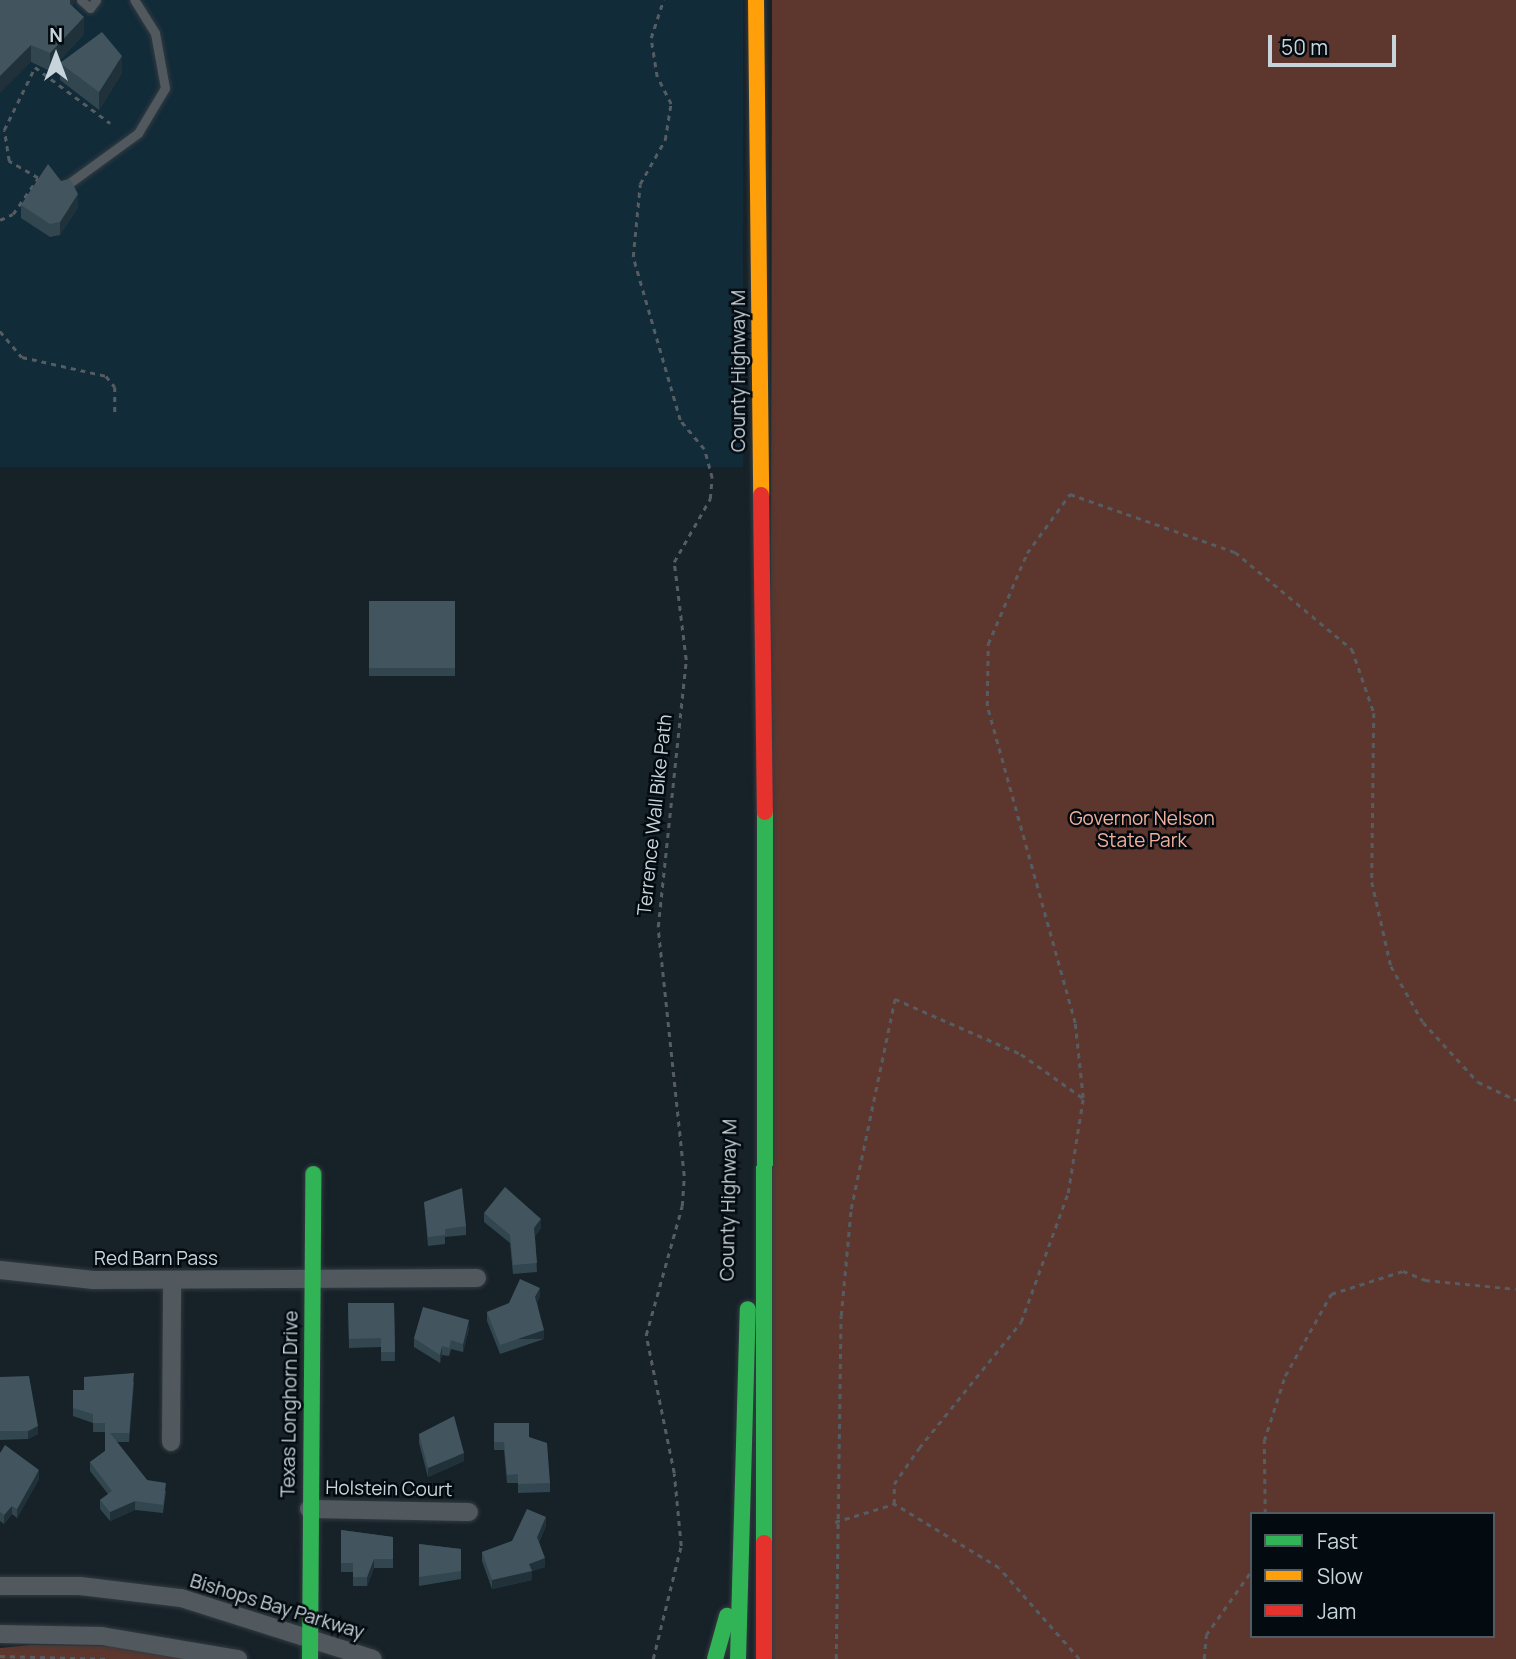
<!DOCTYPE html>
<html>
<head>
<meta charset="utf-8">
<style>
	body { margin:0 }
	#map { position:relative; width:1516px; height:1659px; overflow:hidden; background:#162128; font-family:Manrope,sans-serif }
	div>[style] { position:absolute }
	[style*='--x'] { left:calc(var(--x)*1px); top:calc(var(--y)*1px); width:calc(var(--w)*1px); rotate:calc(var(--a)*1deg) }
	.built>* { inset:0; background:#122b39; transform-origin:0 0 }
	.green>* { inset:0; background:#5d372d }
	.path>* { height:2.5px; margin-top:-1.25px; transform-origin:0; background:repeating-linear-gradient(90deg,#555c62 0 5px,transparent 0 10px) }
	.roads { filter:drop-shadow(0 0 2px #333b41) drop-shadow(0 0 2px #333b41) }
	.lane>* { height:9px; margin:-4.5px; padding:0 4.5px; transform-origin:4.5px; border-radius:4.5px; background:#51595e }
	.street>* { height:18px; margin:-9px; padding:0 9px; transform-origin:9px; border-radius:9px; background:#51595e }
	.fast>* { height:16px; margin:-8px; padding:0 8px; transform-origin:8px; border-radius:8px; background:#30b455 }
	.slow>* { height:16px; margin:-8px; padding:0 8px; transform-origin:8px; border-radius:8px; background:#ff9f0a }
	.jam>* { height:16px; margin:-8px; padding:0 8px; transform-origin:8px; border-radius:8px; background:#e5322d }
	.wall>* { inset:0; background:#324650; transform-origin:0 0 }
	.shaded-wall>* { inset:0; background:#203139; transform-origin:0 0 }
	.building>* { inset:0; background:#42555f; transform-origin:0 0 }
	span { translate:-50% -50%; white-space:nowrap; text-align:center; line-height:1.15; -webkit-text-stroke:5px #040b10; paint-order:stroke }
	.street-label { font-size:19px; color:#c8d4dc }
	.park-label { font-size:19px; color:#f3b09c }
	.legend { position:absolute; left:1250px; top:1512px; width:245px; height:126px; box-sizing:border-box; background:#040b10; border:2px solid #525b62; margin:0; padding:9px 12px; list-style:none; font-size:21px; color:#c8d4dc }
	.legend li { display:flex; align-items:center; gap:14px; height:35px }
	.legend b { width:35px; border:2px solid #525b62 }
	.north { position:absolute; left:21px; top:21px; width:70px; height:70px; -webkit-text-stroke:5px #040b10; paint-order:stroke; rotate:0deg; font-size:19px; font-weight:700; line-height:28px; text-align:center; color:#c8d4dc }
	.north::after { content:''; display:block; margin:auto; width:24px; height:32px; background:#c8d4dc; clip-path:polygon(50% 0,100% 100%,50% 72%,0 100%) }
	.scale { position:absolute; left:1268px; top:35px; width:128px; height:32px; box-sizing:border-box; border:4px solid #c8d4dc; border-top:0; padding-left:9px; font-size:21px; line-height:24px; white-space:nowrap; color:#c8d4dc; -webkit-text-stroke:5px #040b10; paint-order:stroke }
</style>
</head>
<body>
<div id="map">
	<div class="built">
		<i style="left:0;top:0;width:743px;height:467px"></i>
	</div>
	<div class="green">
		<i style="clip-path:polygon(evenodd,772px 0,1516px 0,1516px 1659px,769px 1659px,772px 0,1252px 1514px,1493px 1514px,1493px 1636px,1252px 1636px,1252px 1514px)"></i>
		<i style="clip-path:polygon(31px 1645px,115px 1646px,202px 1659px,0 1659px,0 1648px)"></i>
	</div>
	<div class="path">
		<i style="--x:0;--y:220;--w:14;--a:-25"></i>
		<i style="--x:13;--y:214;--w:44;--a:-55.2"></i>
		<i style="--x:38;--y:178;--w:34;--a:-150"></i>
		<i style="--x:9;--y:161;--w:31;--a:-99"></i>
		<i style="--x:4;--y:130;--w:70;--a:-63.8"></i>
		<i style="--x:35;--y:67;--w:94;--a:36.7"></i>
		<i style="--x:0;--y:331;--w:34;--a:50"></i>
		<i style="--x:22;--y:357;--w:86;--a:12.7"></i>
		<i style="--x:106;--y:376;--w:14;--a:51"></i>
		<i style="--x:115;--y:387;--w:25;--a:90"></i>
		<i style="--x:1265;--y:1514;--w:73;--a:-90.8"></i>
		<i style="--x:1264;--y:1441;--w:68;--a:-72.1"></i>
		<i style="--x:1285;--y:1376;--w:94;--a:-60.7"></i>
		<i style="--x:1331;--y:1294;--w:76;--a:-17.7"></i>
		<i style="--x:1403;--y:1271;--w:24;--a:22"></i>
		<i style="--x:1425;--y:1280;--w:91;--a:5.6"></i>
		<i style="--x:835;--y:1522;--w:62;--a:-17"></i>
		<i style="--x:0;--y:1656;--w:108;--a:1.6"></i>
		<i style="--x:653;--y:1659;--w:116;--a:-76.1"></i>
		<i style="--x:681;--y:1546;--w:73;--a:-95.5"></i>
		<i style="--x:674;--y:1473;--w:141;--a:-101.5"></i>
		<i style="--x:646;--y:1335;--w:134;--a:-74.4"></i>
		<i style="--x:682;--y:1206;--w:30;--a:-86"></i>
		<i style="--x:684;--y:1176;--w:250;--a:-96"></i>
		<i style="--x:658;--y:927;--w:268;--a:-84"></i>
		<i style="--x:686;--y:660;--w:99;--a:-97"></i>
		<i style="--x:674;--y:562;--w:73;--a:-60.3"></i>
		<i style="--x:710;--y:499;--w:21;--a:-85"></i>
		<i style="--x:712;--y:478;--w:30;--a:-105"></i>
		<i style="--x:704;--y:449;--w:38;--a:-130"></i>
		<i style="--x:680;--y:420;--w:170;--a:-106.1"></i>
		<i style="--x:633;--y:257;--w:73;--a:-84.5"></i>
		<i style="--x:640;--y:184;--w:51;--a:-60.4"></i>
		<i style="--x:665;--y:140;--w:36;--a:-81"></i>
		<i style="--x:671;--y:104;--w:30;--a:-117"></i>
		<i style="--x:657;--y:77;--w:39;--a:-99"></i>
		<i style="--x:651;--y:38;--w:40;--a:-72"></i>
		<i style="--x:836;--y:1659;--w:343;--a:-89.2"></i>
		<i style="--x:841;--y:1316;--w:107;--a:-84.7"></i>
		<i style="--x:851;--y:1209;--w:215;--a:-78.2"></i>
		<i style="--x:895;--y:999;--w:137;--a:23.6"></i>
		<i style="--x:1021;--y:1054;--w:76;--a:35.4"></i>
		<i style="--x:1079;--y:1659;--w:121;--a:-131.3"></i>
		<i style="--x:999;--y:1568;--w:123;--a:-148.6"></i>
		<i style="--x:894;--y:1504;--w:20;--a:-90"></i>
		<i style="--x:894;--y:1484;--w:44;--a:-55.2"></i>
		<i style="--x:919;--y:1448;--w:162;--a:-51"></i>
		<i style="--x:1021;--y:1322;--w:137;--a:-70"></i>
		<i style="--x:1068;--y:1193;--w:96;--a:-81"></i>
		<i style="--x:1083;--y:1098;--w:75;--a:-96.1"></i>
		<i style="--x:1075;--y:1023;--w:329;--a:-105.5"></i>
		<i style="--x:987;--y:706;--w:62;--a:-89.1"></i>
		<i style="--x:988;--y:644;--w:99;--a:-66.8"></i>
		<i style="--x:1027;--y:553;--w:73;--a:-53.9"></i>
		<i style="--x:1070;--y:494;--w:175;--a:19.4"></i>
		<i style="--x:1235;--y:552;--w:152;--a:39.7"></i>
		<i style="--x:1352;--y:649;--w:68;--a:71"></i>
		<i style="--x:1374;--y:713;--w:169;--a:90.7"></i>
		<i style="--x:1372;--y:882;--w:86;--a:77.3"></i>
		<i style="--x:1391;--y:966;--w:64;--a:60.3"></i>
		<i style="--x:1423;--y:1022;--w:81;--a:47.5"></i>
		<i style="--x:1478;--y:1082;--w:42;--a:25.3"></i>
		<i style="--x:1204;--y:1659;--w:24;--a:-85"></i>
		<i style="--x:1206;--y:1635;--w:80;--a:-54.7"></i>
	</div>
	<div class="roads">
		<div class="lane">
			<i style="--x:81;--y:0;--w:12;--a:42"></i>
			<i style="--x:90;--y:8;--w:10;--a:-53"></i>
			<i style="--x:64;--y:187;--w:92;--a:-36.1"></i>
			<i style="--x:138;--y:133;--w:52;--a:-59"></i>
			<i style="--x:165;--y:88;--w:56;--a:-100.3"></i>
			<i style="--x:155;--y:33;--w:39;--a:-122"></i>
		</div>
		<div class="street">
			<i style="--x:0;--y:1270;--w:94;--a:6.1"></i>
			<i style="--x:93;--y:1280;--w:384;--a:-0.3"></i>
			<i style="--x:171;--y:1442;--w:162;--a:-89.6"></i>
			<i style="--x:309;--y:1509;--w:160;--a:1.1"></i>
			<i style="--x:0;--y:1586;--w:80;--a:0"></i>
			<i style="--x:80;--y:1586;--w:102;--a:6.8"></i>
			<i style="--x:181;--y:1598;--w:201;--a:17.6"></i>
			<i style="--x:0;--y:1634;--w:102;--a:1.1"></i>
			<i style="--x:102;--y:1636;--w:138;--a:9.6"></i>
		</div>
		<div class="fast">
			<i style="--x:764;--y:1543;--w:731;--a:-89.92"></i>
			<i style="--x:310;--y:1659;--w:485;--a:-89.6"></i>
			<i style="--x:715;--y:1659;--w:45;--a:-74.4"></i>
			<i style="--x:738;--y:1659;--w:350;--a:-88.4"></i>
		</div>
		<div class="slow">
			<i style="--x:756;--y:0;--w:495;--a:89.4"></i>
		</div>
		<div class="jam">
			<i style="--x:761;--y:495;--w:317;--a:89.3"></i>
			<i style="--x:764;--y:1659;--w:116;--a:-90"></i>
		</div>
	</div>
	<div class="wall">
		<i style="clip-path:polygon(0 0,72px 5px,84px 34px,50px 71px,31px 62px)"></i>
		<i style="clip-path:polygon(60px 63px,122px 73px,99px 110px,60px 80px)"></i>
		<i style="clip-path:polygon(21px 205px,78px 207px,60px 235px,50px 237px,21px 218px)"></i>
		<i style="left:369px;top:601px;width:86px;height:75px"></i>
		<i style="clip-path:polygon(424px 1202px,466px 1226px,466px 1235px,445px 1237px,445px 1244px,428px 1246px)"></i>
		<i style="clip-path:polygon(484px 1213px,541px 1228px,535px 1236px,537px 1272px,513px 1274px,510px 1243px,484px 1222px)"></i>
		<i style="clip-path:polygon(540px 1296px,537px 1302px,544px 1339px,500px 1354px,487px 1321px,487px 1312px)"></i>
		<i style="clip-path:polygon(348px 1303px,394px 1303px,395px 1361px,381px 1361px,381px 1347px,349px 1348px)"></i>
		<i style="clip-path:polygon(469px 1329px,463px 1352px,451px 1349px,449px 1356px,442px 1355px,440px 1363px,414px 1347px,414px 1338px)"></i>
		<i style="clip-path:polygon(0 1377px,38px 1434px,28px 1439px,0 1440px)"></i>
		<i style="clip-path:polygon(134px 1382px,129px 1442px,117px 1442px,147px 1480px,166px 1491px,163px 1513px,135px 1510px,110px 1521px,100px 1509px,100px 1500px,108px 1494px,90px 1471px,90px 1462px,105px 1451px,105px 1432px,93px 1432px,93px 1423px,73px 1416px,73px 1390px,84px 1390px)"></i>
		<i style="clip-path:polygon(494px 1423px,529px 1437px,550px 1483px,550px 1492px,518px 1493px,518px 1483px,507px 1483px,504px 1450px,494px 1450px)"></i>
		<i style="clip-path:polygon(419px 1434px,464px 1461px,428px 1477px,419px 1443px)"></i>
		<i style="clip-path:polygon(0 1453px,39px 1479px,17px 1518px,12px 1514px,4px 1524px,0 1521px)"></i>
		<i style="clip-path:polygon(546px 1526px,539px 1542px,545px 1567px,532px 1571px,532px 1580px,492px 1589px,482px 1561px,482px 1552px,512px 1541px)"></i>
		<i style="clip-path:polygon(341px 1530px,393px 1537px,393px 1568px,374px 1568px,367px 1586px,353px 1586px,353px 1572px,341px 1572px)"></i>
		<i style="clip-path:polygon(419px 1544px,461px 1549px,461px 1579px,419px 1586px)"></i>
	</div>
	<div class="shaded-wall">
		<i style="clip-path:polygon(70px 0,77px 0,70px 8px)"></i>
		<i style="clip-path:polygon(84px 17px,84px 34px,50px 71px,50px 53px)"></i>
		<i style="clip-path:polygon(31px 45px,31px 62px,0 93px,0 76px)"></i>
		<i style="clip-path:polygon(122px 56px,122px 73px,99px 110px,99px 92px)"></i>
		<i style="clip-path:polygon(78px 194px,78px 207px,60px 235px,60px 222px)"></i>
		<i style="clip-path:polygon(541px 1219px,541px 1228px,534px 1237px,534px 1228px)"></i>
		<i style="clip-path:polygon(540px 1288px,540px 1296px,535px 1305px,535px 1297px)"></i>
		<i style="clip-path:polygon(469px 1320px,469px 1329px,463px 1352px,463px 1344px)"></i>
		<i style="left:544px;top:1330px;width:9px;height:46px;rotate:90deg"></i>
		<i style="clip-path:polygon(442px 1346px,442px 1355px,440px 1363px,440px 1355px)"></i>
		<i style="clip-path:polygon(38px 1426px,38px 1434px,28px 1439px,28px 1431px)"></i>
		<i style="clip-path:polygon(464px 1453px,464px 1461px,428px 1477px,428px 1468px)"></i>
		<i style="clip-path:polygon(39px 1470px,39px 1479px,17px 1518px,17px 1509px)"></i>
		<i style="clip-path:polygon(135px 1501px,135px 1510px,110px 1521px,110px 1512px)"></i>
		<i style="clip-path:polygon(12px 1506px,12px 1514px,4px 1524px,4px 1515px)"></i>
		<i style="clip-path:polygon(546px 1517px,546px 1526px,537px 1546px,537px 1537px)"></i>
		<i style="clip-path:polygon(545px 1558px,545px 1567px,532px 1571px,532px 1580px,492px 1589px,492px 1580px,529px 1564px)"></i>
		<i style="clip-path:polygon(374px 1559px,374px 1568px,367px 1586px,367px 1577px)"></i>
	</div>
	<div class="building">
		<i style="clip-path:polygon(0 0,70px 0,70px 4px,84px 17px,50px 53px,31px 45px,0 76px)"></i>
		<i style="clip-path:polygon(102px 32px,122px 56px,99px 92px,60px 63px)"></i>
		<i style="clip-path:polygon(48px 164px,61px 181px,70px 179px,78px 194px,60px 222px,50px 224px,21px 205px)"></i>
		<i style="left:369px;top:601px;width:86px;height:67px"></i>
		<i style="clip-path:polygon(505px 1187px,541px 1219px,534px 1228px,537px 1263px,513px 1265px,510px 1235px,484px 1213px)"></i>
		<i style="clip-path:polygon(462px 1188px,466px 1226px,445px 1229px,445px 1235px,428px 1237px,424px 1202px)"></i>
		<i style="clip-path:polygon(520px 1279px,540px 1288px,535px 1297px,544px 1330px,500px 1345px,487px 1312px,509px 1303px)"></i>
		<i style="clip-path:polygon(348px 1303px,394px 1303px,395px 1352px,381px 1352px,381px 1338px,349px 1339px)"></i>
		<i style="clip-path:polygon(423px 1307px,469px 1320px,463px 1344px,451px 1340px,449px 1348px,442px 1346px,440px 1355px,414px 1338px)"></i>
		<i style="clip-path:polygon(134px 1373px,129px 1433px,110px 1433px,147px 1480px,166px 1483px,163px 1505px,135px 1501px,110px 1512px,100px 1500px,112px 1491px,90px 1462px,105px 1451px,105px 1423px,93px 1423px,93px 1414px,73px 1408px,73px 1390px,84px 1390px,84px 1377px)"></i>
		<i style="clip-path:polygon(29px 1376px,38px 1426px,28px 1431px,0 1431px,0 1377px)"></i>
		<i style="clip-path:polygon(454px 1416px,464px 1453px,428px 1468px,419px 1434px)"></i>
		<i style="clip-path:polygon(494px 1423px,529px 1423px,529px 1437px,547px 1443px,550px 1483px,518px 1484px,518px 1474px,507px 1475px,504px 1442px,494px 1442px)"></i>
		<i style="clip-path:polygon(5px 1445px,39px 1470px,17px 1509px,12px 1506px,4px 1515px,0 1512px,0 1453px)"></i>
		<i style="clip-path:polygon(527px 1509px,546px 1517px,537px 1537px,545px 1558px,529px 1564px,532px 1571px,492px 1580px,482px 1552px,512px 1541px)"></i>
		<i style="clip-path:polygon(341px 1530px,393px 1537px,393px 1559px,374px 1559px,367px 1577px,353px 1577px,353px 1563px,341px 1563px)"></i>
		<i style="clip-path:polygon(419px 1544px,461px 1549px,461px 1571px,419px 1577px)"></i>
	</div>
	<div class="street-label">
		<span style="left:739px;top:371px;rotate:-90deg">County Highway M</span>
		<span style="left:655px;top:815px;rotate:-84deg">Terrence Wall Bike Path</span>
		<span style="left:729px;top:1200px;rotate:-89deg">County Highway M</span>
		<span style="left:156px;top:1259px">Red Barn Pass</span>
		<span style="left:290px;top:1404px;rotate:-89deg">Texas Longhorn Drive</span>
		<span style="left:389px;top:1489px;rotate:1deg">Holstein Court</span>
		<span style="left:277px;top:1607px;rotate:17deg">Bishops Bay Parkway</span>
	</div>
	<div class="park-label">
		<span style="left:1142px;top:830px">Governor Nelson<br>State Park</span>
	</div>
	<ul class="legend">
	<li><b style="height:9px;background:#30b455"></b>Fast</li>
	<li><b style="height:9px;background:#ff9f0a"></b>Slow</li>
	<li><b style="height:9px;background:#e5322d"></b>Jam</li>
	</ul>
	<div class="north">N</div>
	<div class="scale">50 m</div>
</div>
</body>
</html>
